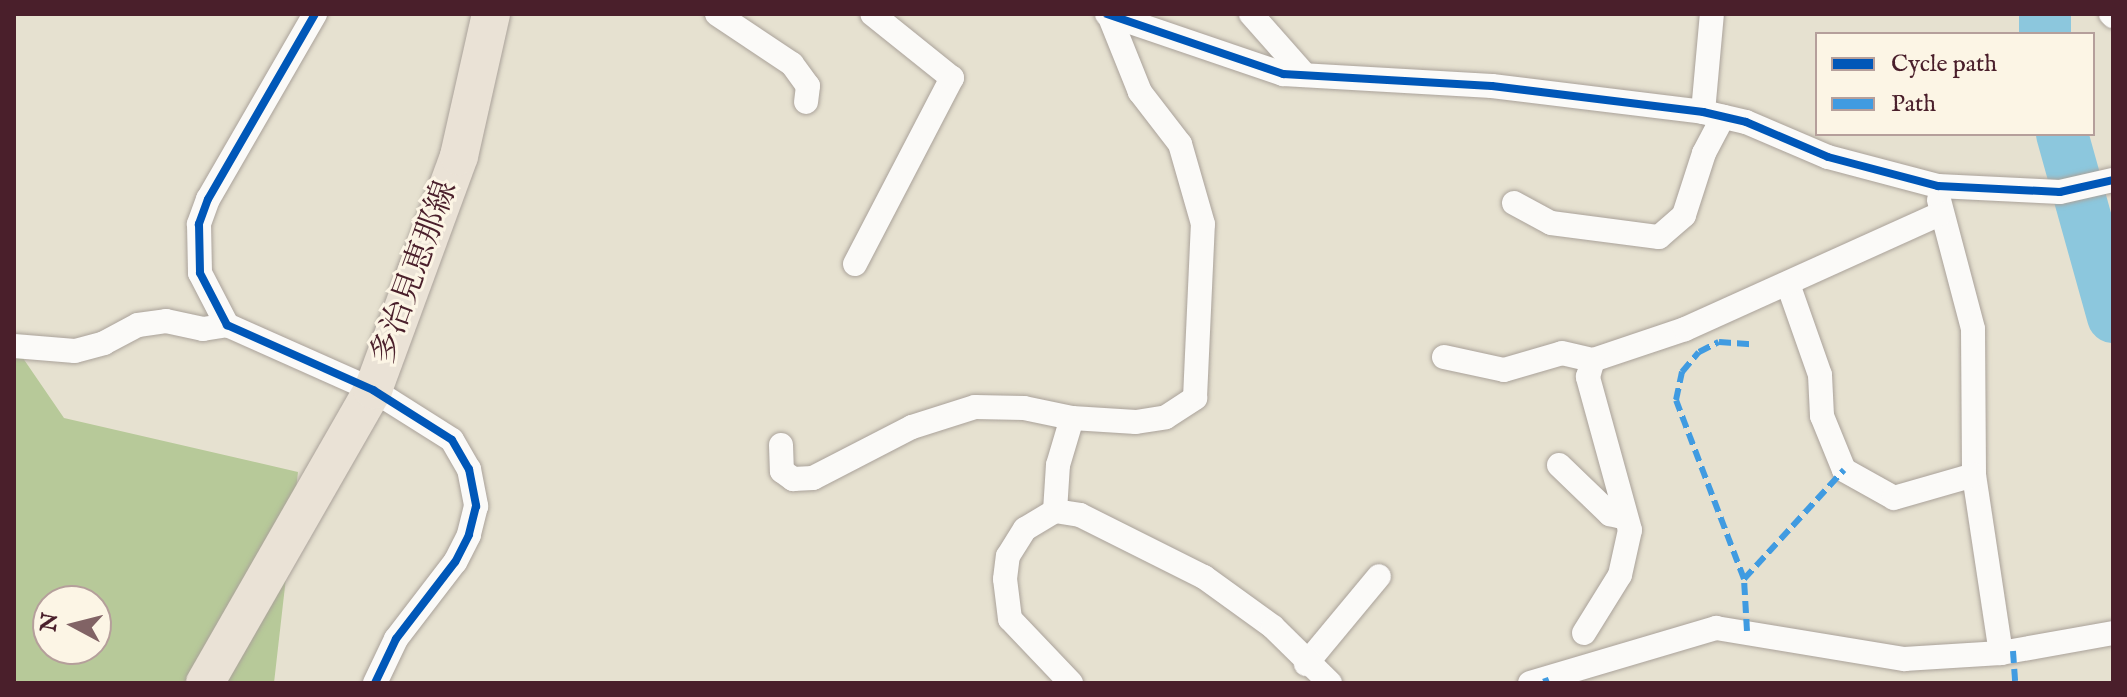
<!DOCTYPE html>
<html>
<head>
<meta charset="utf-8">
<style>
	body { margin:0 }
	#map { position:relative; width:2127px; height:697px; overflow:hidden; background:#e6e1d0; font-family:"IM FELL English","Noto Serif JP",serif }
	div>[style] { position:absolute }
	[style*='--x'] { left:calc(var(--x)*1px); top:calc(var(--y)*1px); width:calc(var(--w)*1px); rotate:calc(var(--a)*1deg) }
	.forest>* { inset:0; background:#b7c999 }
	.river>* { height:52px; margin:-26px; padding:0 26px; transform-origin:26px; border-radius:26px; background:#8cc7dd }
	.roads { filter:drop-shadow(0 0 2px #aaa29a) drop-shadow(0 0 2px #aaa29a) }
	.minor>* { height:24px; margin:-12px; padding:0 12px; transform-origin:12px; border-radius:12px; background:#fbfaf8 }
	.primary>* { height:38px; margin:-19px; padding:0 19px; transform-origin:19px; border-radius:19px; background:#eae2d6 }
	.quiet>* { height:6px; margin-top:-3px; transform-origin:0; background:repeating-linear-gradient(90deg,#409be1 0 12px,transparent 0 18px) }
	.cycleway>* { height:8px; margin:-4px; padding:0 4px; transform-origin:4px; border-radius:4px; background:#0057b8 }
	span { translate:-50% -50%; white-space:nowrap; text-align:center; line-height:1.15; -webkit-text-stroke:6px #fcf5e5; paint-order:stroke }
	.street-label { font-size:32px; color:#4a1f2b }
	.frame { position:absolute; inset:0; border:16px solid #4a1f2b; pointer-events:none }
	.legend { position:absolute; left:1815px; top:32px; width:280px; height:104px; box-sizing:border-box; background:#fcf5e5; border:2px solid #b59f9b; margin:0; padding:10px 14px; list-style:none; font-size:24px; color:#4a1f2b }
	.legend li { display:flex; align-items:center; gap:16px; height:40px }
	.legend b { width:40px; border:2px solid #b59f9b }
	.north { position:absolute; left:32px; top:585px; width:80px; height:80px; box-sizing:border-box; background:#fcf5e5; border:2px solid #b59f9b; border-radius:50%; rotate:277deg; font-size:22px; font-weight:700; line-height:32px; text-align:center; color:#4a1f2b }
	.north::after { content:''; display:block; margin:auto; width:28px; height:36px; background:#816365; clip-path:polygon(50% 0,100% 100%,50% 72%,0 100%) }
</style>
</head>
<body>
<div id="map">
	<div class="forest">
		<i style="clip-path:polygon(evenodd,14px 345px,64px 418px,298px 472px,274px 683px,14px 683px,14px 345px,48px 601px,96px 601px,96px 649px,48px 649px,48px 601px)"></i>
	</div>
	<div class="river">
		<i style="--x:2045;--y:14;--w:20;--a:90"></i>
		<i style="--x:2062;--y:134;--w:190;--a:74.4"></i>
	</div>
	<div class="roads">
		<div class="minor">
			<i style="--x:315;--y:14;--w:214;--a:120"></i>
			<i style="--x:208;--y:199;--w:27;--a:110"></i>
			<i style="--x:199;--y:224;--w:49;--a:88.8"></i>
			<i style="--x:200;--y:273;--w:59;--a:62.6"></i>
			<i style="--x:227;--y:325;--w:160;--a:24"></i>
			<i style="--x:373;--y:390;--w:93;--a:32.3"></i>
			<i style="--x:452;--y:440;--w:34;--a:60"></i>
			<i style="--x:469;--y:469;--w:38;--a:79"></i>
			<i style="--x:476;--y:506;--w:30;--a:104"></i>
			<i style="--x:469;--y:535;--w:30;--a:117"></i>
			<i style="--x:455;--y:562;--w:97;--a:127.5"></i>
			<i style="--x:396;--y:639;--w:49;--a:115.5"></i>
			<i style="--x:717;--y:14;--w:90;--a:33.7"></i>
			<i style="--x:792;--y:64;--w:27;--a:54"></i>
			<i style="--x:808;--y:86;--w:16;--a:97"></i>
			<i style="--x:1107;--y:14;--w:186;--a:18.8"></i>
			<i style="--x:1283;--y:74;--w:209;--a:3.3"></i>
			<i style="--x:1492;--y:86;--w:213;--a:7"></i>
			<i style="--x:1703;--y:112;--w:44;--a:13.1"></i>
			<i style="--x:1746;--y:122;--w:89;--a:23.1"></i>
			<i style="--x:1828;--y:157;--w:114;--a:14.8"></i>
			<i style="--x:1938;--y:186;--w:122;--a:2.8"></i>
			<i style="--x:2060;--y:192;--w:54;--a:-12.8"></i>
			<i style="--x:1251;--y:14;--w:81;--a:48.5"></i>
			<i style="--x:2111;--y:14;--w:3;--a:45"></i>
			<i style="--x:1703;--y:112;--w:98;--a:-84.8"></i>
			<i style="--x:1939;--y:200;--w:133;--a:75.2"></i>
			<i style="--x:1973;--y:329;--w:146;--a:89.6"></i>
			<i style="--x:1974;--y:475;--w:180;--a:81.4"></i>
			<i style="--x:1514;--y:203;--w:42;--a:28.4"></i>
			<i style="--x:1551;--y:223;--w:109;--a:7.4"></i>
			<i style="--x:1659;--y:237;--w:33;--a:-41"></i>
			<i style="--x:1684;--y:215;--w:65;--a:-72.1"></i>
			<i style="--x:1704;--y:153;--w:41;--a:-62.2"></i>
			<i style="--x:855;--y:264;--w:210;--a:-62.5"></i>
			<i style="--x:952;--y:78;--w:102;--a:-141.3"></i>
			<i style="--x:1788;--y:284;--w:96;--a:70.6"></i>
			<i style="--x:1820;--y:375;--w:41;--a:87.2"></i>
			<i style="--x:1822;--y:416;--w:58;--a:67.8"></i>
			<i style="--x:1844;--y:470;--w:57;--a:29.2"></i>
			<i style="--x:1894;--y:498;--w:83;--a:-16"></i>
			<i style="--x:14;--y:346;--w:61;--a:4.7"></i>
			<i style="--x:75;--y:351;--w:30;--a:-15"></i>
			<i style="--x:104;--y:343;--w:38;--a:-28"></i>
			<i style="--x:138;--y:325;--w:28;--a:-8"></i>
			<i style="--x:166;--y:321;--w:38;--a:12"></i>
			<i style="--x:203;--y:329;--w:24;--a:-9"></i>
			<i style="--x:1444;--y:357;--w:61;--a:12.2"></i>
			<i style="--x:1504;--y:370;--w:60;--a:-16.3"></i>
			<i style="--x:1562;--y:353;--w:32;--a:13"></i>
			<i style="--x:1593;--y:360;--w:97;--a:-18.6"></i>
			<i style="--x:1685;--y:329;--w:280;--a:-24.3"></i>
			<i style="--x:781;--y:445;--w:26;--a:88"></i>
			<i style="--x:782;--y:471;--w:14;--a:36"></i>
			<i style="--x:793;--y:479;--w:20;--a:-3"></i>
			<i style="--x:813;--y:478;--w:111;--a:-27.3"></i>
			<i style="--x:912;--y:427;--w:66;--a:-17.6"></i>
			<i style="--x:975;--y:407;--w:49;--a:1.2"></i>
			<i style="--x:1024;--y:408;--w:49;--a:11.8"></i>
			<i style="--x:1559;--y:465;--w:71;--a:43.9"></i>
			<i style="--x:1610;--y:514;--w:16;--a:14"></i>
			<i style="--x:1055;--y:511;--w:46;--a:-86.3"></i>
			<i style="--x:1058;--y:465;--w:49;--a:-73.4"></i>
			<i style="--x:1072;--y:418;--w:64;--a:3.6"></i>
			<i style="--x:1136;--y:422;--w:30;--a:-9"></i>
			<i style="--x:1166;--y:417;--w:35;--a:-33"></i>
			<i style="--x:1195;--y:398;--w:174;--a:-87.4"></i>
			<i style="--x:1203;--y:224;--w:83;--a:-106"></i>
			<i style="--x:1180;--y:144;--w:66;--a:-127.6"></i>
			<i style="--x:1140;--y:92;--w:83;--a:-111.9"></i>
			<i style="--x:1584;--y:633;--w:68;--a:-58.2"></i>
			<i style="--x:1620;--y:575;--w:46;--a:-77.5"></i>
			<i style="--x:1630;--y:530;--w:159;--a:-105.4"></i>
			<i style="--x:1588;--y:377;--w:18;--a:-74"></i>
			<i style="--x:1306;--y:664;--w:114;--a:-50.3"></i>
			<i style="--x:1071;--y:683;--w:88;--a:-133.6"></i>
			<i style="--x:1010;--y:619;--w:40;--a:-97.1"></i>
			<i style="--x:1005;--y:579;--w:23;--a:-83"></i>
			<i style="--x:1008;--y:556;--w:32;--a:-58"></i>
			<i style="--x:1025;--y:529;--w:35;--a:-31"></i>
			<i style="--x:1055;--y:511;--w:25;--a:9"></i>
			<i style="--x:1080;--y:515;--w:139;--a:26.6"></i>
			<i style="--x:1204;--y:577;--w:85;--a:35.9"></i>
			<i style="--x:1273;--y:627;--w:80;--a:44.5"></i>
			<i style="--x:1530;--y:683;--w:194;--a:-16.5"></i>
			<i style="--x:1716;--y:628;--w:191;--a:9.4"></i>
			<i style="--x:1904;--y:659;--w:97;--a:-3.5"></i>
			<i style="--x:2001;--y:653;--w:114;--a:-10.1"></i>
		</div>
		<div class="primary">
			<i style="--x:205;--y:683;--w:338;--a:-60.2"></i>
			<i style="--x:373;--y:390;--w:249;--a:-69.8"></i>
			<i style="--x:459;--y:156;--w:146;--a:-77.3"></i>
		</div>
	</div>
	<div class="quiet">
		<i style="--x:1744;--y:579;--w:148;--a:-47.5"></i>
		<i style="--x:1747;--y:631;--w:52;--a:-93.3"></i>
		<i style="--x:1744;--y:579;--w:191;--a:-110.8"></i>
		<i style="--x:1676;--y:400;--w:29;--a:-78"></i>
		<i style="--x:1682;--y:372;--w:26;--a:-50"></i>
		<i style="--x:1699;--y:352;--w:22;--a:-27"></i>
		<i style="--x:1719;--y:342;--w:32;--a:4"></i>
		<i style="--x:2013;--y:651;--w:32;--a:86"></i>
		<i style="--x:1545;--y:678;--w:5;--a:68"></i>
	</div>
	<div class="cycleway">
		<i style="--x:315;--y:14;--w:214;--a:120"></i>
		<i style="--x:208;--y:199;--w:27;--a:110"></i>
		<i style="--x:199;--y:224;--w:49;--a:88.8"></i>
		<i style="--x:200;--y:273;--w:59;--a:62.6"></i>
		<i style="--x:227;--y:325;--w:160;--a:24"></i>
		<i style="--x:373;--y:390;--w:93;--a:32.3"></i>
		<i style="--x:452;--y:440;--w:34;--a:60"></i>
		<i style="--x:469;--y:469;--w:38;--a:79"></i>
		<i style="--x:476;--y:506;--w:30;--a:104"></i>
		<i style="--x:469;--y:535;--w:30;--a:117"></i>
		<i style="--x:455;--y:562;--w:97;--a:127.5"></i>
		<i style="--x:396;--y:639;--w:49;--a:115.5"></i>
		<i style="--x:1107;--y:14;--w:186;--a:18.8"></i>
		<i style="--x:1283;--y:74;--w:209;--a:3.3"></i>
		<i style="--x:1492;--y:86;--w:213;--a:7"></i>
		<i style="--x:1703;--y:112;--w:44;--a:13.1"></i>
		<i style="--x:1746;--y:122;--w:89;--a:23.1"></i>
		<i style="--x:1828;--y:157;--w:114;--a:14.8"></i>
		<i style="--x:1938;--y:186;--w:122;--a:2.8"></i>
		<i style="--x:2060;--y:192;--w:54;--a:-12.8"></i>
	</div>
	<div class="street-label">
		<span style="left:416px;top:273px;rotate:-70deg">多治見恵那線</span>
	</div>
	<div class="frame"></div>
	<ul class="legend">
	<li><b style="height:10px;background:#0057b8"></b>Cycle path</li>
	<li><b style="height:10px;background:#409be1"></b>Path</li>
	</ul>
	<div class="north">N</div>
</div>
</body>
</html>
